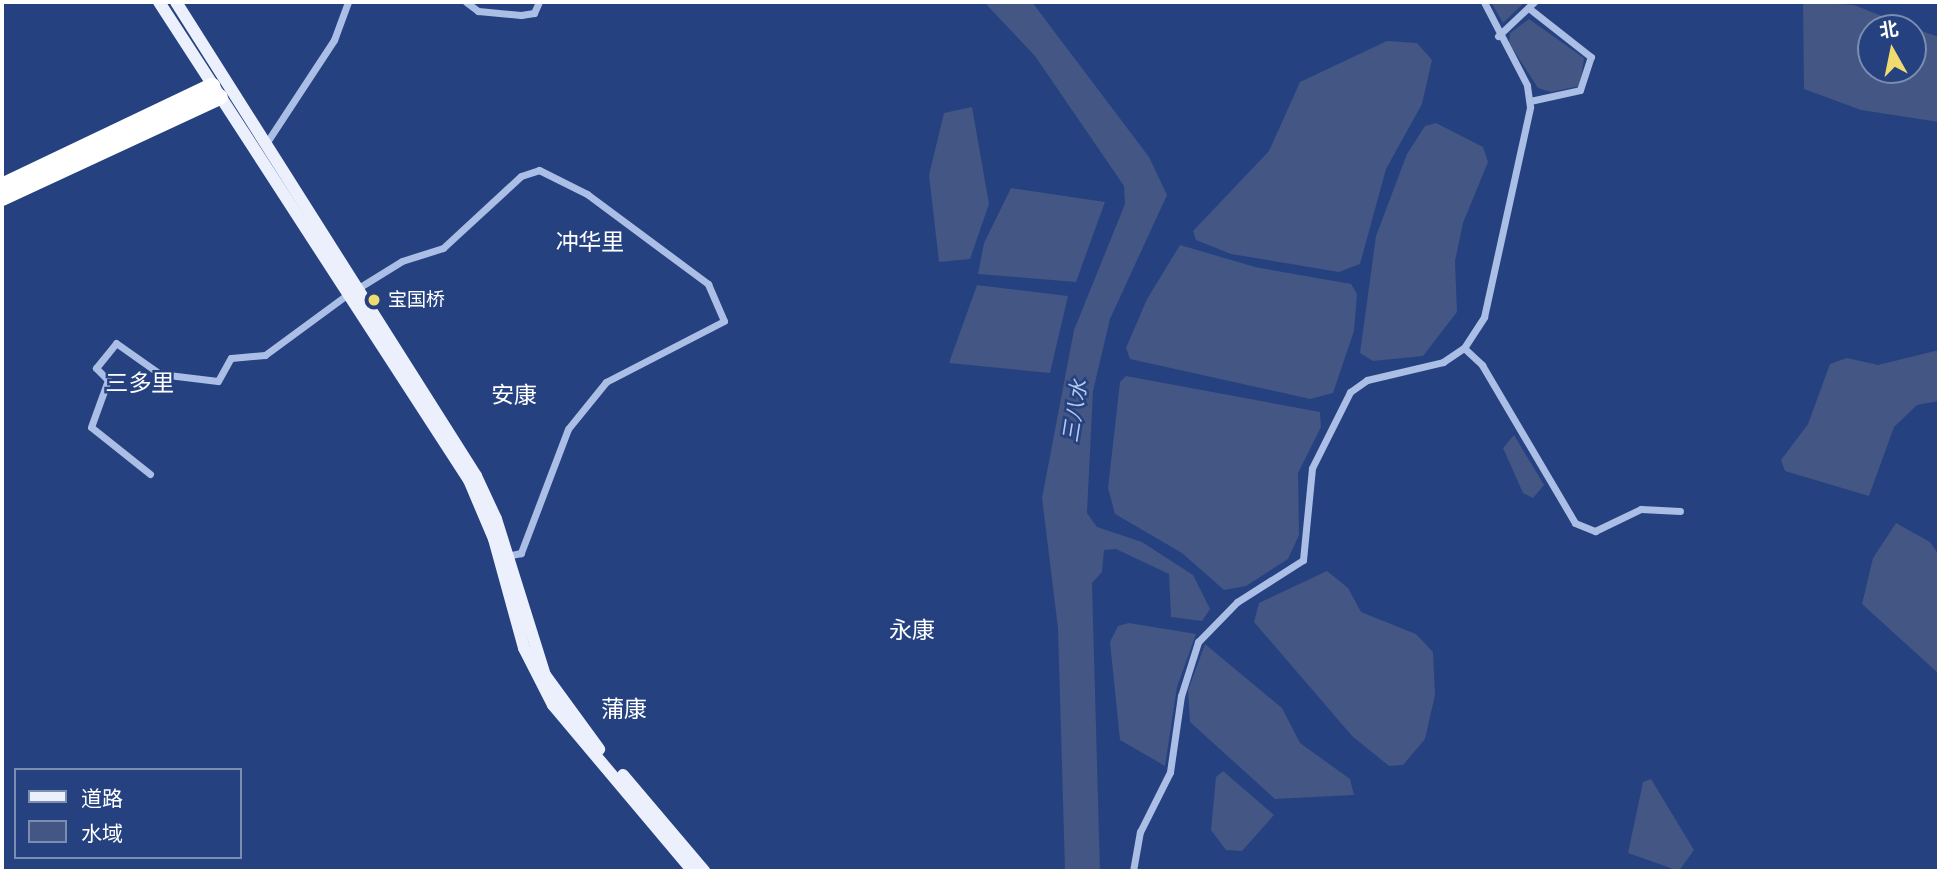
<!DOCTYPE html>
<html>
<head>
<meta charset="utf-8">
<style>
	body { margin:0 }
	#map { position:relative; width:1941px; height:873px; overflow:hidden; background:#25417f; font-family:Rubik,"Noto Sans SC",sans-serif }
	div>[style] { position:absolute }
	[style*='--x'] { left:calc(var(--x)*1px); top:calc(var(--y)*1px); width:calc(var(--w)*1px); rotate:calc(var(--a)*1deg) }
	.water>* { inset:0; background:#435684 }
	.street>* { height:7px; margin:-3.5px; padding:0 3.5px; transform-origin:3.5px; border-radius:3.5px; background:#abbee6 }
	.primary>* { height:12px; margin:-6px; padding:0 6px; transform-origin:6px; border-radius:6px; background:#ecf0fd }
	.highway>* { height:16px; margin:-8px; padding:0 8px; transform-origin:8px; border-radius:8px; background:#fff }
	.dots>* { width:19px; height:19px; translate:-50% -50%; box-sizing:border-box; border:4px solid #25417f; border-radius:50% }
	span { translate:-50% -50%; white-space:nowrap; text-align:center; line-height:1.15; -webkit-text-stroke:5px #25417f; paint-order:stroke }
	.poi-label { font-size:19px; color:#fff }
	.left { translate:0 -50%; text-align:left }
	.water-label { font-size:21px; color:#b6c8ed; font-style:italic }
	.quarter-label { font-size:23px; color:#fff }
	.frame { position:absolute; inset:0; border:4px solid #fff; pointer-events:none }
	.legend { position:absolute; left:14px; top:768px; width:228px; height:91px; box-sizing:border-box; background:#25417f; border:2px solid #7c8db2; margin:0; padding:9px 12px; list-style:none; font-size:21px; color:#fff }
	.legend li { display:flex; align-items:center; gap:14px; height:35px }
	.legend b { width:35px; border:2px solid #7c8db2 }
	.north { position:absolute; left:1857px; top:14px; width:70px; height:70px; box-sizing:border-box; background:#25417f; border:2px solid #7c8db2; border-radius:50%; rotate:351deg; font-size:19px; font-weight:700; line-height:28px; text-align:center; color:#fff }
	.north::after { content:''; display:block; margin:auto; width:24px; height:32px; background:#efdb70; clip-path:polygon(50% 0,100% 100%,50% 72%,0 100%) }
</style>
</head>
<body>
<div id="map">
	<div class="water">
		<i style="clip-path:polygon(984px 2px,1032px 2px,1149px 157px,1167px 195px,1110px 319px,1093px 391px,1087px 513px,1097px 527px,1142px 542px,1193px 575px,1210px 609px,1202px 621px,1171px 617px,1169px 574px,1116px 549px,1104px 550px,1102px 572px,1092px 583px,1100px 871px,1065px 871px,1058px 628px,1042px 498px,1074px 330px,1125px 204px,1124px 186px,1035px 56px)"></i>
		<i style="clip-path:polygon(1491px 2px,1524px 2px,1524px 3px,1503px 23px)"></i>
		<i style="clip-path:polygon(1803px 2px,1854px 5px,1912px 28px,1871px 28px,1871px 70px,1913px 70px,1913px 28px,1939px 37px,1939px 122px,1861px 110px,1804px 89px)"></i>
		<i style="clip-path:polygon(1529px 19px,1584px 58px,1580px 86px,1551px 92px,1538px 88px,1509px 43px,1510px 33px)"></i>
		<i style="clip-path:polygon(1387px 41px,1417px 43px,1432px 60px,1422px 104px,1386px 169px,1360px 264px,1339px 272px,1231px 254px,1196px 240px,1193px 231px,1269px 151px,1300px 82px)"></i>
		<i style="clip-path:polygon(972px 107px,989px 204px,970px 259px,939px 262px,929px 175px,944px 113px)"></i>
		<i style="clip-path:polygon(1436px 123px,1483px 147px,1488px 162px,1463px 223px,1455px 261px,1457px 312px,1423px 356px,1373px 361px,1360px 353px,1376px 236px,1407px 154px,1425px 126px)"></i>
		<i style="clip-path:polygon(1011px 188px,1105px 202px,1076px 282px,978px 274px,984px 243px)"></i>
		<i style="clip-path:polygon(1180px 245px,1255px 267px,1351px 284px,1357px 294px,1354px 331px,1333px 393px,1310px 399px,1130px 359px,1126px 348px,1147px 299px)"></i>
		<i style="clip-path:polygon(977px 285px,1068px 296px,1050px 373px,949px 363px)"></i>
		<i style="clip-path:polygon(1939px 350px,1939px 401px,1917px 405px,1894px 427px,1869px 496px,1785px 471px,1781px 460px,1808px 424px,1830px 364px,1847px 358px,1878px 365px)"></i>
		<i style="clip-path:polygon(1126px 376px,1320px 412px,1321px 427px,1298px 473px,1299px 535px,1288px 559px,1246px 586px,1224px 590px,1182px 553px,1115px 514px,1108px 488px,1120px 382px)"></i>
		<i style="clip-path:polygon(1514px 435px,1544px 485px,1533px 498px,1523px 493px,1503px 448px)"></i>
		<i style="clip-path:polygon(1896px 523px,1930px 542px,1939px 555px,1939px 674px,1862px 604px,1873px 558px)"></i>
		<i style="clip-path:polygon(1327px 571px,1348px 588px,1361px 612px,1416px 634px,1433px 652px,1435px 695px,1425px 739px,1403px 765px,1389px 766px,1352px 736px,1254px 622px,1259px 603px)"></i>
		<i style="clip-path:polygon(1129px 623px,1196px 634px,1177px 687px,1165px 766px,1120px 740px,1110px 642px,1118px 626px)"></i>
		<i style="clip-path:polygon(1205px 644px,1282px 708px,1300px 743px,1350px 779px,1354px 795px,1275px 799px,1190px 722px,1188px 690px)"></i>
		<i style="clip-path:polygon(1223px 771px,1274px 815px,1242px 851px,1226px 850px,1211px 830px,1216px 777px)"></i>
		<i style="clip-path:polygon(1651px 779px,1694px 850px,1679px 871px,1628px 853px,1643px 782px)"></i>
	</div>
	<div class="street">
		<i style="--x:466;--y:2;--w:15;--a:37"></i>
		<i style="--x:478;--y:11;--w:43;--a:5.3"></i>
		<i style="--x:521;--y:15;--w:13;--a:-9"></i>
		<i style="--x:534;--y:13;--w:12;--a:-66"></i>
		<i style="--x:1498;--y:36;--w:50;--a:-43.4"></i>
		<i style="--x:1530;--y:101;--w:51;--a:-12.4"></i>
		<i style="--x:1580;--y:90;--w:35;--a:-72"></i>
		<i style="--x:1591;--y:57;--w:76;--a:-141.9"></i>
		<i style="--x:267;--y:142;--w:122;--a:-56.7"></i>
		<i style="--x:334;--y:40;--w:40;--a:-69.8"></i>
		<i style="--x:360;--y:287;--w:49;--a:-31.8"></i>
		<i style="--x:402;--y:261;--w:43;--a:-17.6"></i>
		<i style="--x:443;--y:248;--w:106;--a:-42.7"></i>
		<i style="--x:521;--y:176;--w:19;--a:-18"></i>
		<i style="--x:539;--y:170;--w:54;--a:26.6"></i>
		<i style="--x:587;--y:194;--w:151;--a:36.6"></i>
		<i style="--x:708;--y:284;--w:40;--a:66.6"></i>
		<i style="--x:724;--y:321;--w:133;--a:152.7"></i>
		<i style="--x:606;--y:382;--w:60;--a:129"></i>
		<i style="--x:568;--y:429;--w:133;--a:110.8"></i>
		<i style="--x:521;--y:553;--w:14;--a:168"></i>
		<i style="--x:1464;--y:348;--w:25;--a:43"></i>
		<i style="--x:1482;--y:365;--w:183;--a:59.5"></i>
		<i style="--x:1575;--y:523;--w:22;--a:22"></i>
		<i style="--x:1595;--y:531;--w:51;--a:-25.6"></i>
		<i style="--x:1641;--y:509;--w:39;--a:3"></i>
		<i style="--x:150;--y:474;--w:75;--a:-141.5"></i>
		<i style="--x:91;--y:427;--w:50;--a:-70.1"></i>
		<i style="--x:108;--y:380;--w:17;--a:-135"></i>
		<i style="--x:96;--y:368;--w:32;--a:-51"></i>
		<i style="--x:116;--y:343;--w:54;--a:35.2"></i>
		<i style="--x:160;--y:374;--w:58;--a:6.9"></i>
		<i style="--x:218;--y:381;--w:26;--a:-61"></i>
		<i style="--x:231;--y:358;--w:34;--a:-5"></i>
		<i style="--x:265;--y:355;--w:103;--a:-36.3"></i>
		<i style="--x:1133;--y:871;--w:40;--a:-80"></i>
		<i style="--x:1140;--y:832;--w:67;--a:-63.4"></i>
		<i style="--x:1170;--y:772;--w:77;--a:-81.8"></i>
		<i style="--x:1181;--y:696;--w:57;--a:-72.5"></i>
		<i style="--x:1198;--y:642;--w:56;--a:-45.7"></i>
		<i style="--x:1237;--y:602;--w:78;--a:-32.5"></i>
		<i style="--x:1303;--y:560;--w:92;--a:-84.4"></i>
		<i style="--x:1312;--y:468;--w:85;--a:-63.4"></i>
		<i style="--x:1350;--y:392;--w:21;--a:-35"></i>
		<i style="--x:1367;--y:380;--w:78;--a:-13.3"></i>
		<i style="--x:1443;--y:362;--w:25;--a:-34"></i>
		<i style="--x:1464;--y:348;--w:37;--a:-57"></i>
		<i style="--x:1484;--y:317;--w:215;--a:-77.6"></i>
		<i style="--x:1530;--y:107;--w:22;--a:-98"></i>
		<i style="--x:1527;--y:85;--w:93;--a:-117.4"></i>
	</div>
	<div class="primary">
		<i style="--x:159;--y:2;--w:570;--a:57.04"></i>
		<i style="--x:469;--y:480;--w:64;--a:67"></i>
		<i style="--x:494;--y:539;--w:113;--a:74.6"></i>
		<i style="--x:524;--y:648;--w:64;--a:63"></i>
		<i style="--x:553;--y:705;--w:217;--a:49.9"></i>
		<i style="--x:176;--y:2;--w:561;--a:57.67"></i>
		<i style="--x:476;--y:476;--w:47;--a:65.1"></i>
		<i style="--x:496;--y:519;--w:164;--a:72.6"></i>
		<i style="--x:545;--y:675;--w:92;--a:53.9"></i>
		<i style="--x:623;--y:775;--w:126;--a:49.8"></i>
	</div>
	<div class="highway">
		<i style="--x:2;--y:186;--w:233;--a:-25.5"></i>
		<i style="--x:2;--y:198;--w:240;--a:-24.9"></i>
	</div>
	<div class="dots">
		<i style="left:374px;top:300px;background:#efdb70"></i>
	</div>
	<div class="poi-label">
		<span class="left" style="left:388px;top:300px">宝国桥</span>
	</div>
	<div class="water-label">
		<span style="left:1075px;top:411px;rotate:-81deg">三八水</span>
	</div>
	<div class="quarter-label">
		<span style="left:590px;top:242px">冲华里</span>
		<span style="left:140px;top:383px">三多里</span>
		<span style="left:514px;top:395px">安康</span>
		<span style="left:912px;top:630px">永康</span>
		<span style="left:624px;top:709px">蒲康</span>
	</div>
	<div class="frame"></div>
	<ul class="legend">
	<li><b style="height:9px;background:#ecf0fd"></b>道路</li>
	<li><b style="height:19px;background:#435684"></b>水域</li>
	</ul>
	<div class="north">北</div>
</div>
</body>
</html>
